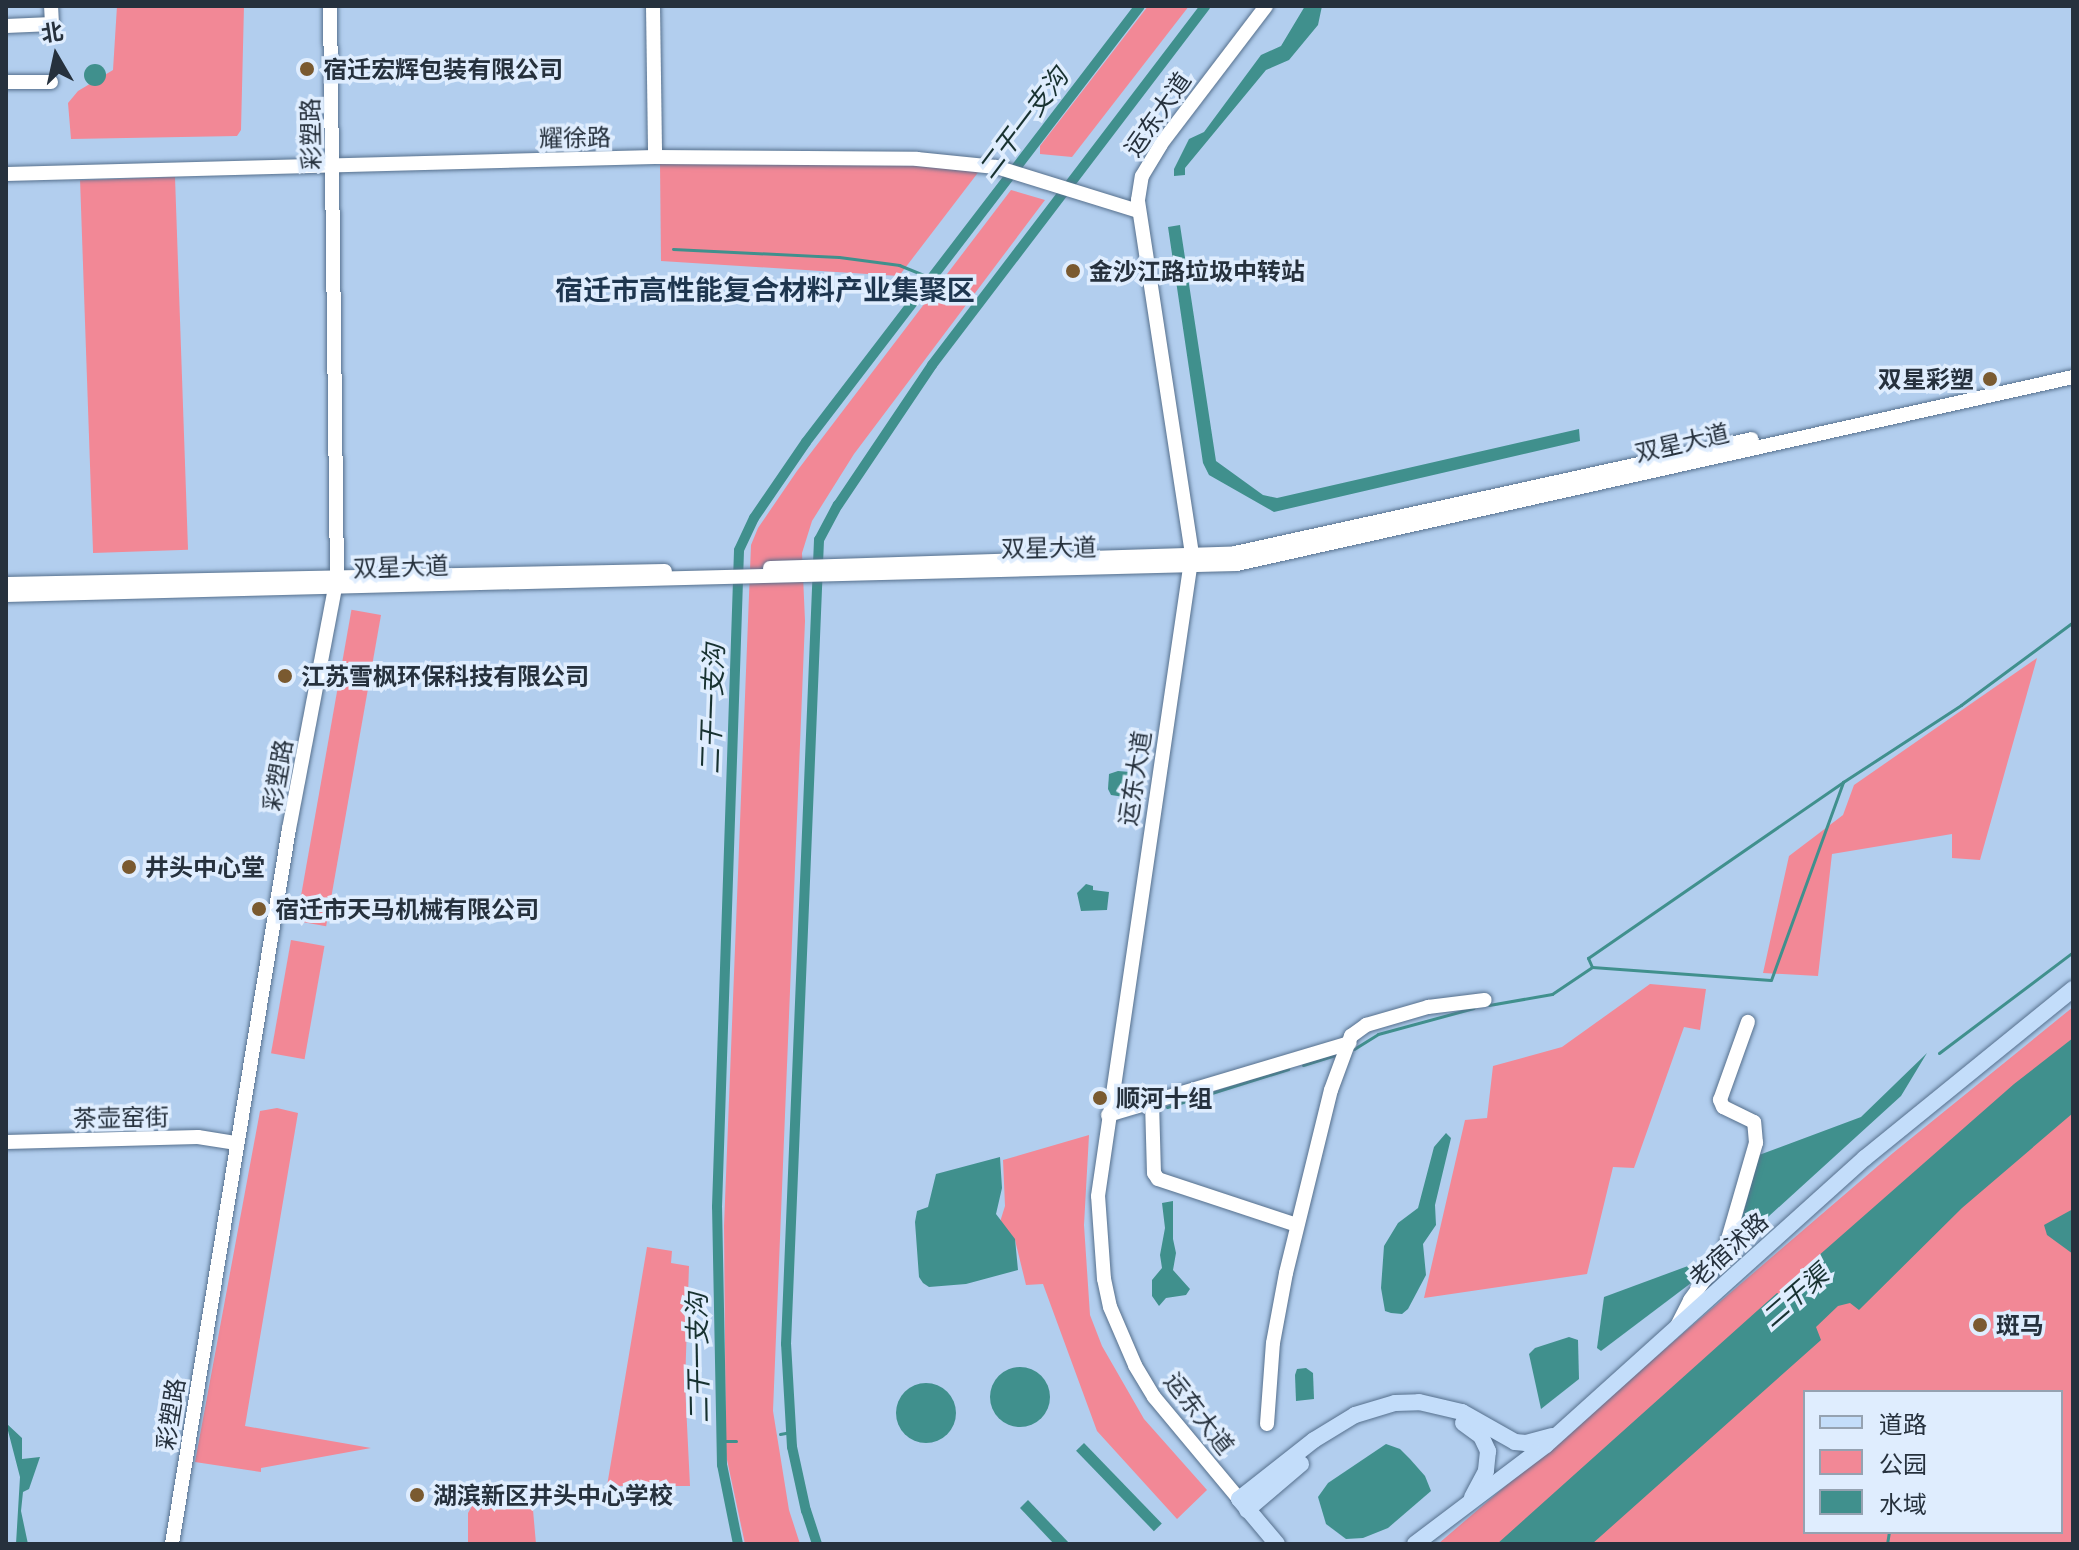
<!DOCTYPE html>
<html>
<head>
<meta charset="utf-8">
<style>
	body { margin:0 }
	#map { position:relative; width:2079px; height:1550px; overflow:hidden; background:#b2ceee; font-family:"Golos Text","Noto Sans SC",sans-serif }
	div>[style] { position:absolute }
	[style*='--x'] { left:calc(var(--x)*1px); top:calc(var(--y)*1px); width:calc(var(--w)*1px); rotate:calc(var(--a)*1deg) }
	.green>* { inset:0; background:#f28896; transform-origin:0 0 }
	.water>* { inset:0; background:#40908d; transform-origin:0 0 }
	.round { border-radius:50% }
	.stream>* { height:3px; margin:-1.5px; padding:0 1.5px; transform-origin:1.5px; border-radius:1.5px; background:#40908d }
	.canal>* { height:10px; margin:-5px; padding:0 5px; transform-origin:5px; border-radius:5px; background:#40908d }
	.roads { filter:drop-shadow(0 0 2px #56708d) drop-shadow(0 0 2px #56708d) }
	.minor>* { height:14px; margin:-7px; padding:0 7px; transform-origin:7px; border-radius:7px; background:#fff }
	.major>* { height:16px; margin:-8px; padding:0 8px; transform-origin:8px; border-radius:8px; background:#c3ddfa }
	.dots>* { width:22px; height:22px; translate:-50% -50%; box-sizing:border-box; border:4px solid #dfedfe; border-radius:50% }
	span { translate:-50% -50%; white-space:nowrap; text-align:center; line-height:1.15; -webkit-text-stroke:7px #dfedfe; paint-order:stroke }
	.poi-label { font-size:24px; color:#26313d; font-weight:700 }
	.left { translate:0 -50%; text-align:left }
	.right { translate:-100% -50%; text-align:right }
	.street-label { font-size:24px; color:#26313d }
	.water-label { font-size:26px; color:#183231; font-style:italic }
	.quarter-label { font-size:28px; color:#1e364f; font-weight:700 }
	.frame { position:absolute; inset:0; border:8px solid #26313d; pointer-events:none }
	.legend { position:absolute; left:1803px; top:1390px; width:260px; height:144px; box-sizing:border-box; background:#dfedfe; border:2px solid #95a2b1; margin:0; padding:10px 14px; list-style:none; font-size:24px; color:#26313d }
	.legend li { display:flex; align-items:center; gap:16px; height:40px }
	.legend b { width:40px; border:2px solid #95a2b1 }
	.north { position:absolute; left:16px; top:16px; width:80px; height:80px; -webkit-text-stroke:6px #dfedfe; paint-order:stroke; rotate:351deg; font-size:22px; font-weight:700; line-height:32px; text-align:center; color:#26313d }
	.north::after { content:''; display:block; margin:auto; width:28px; height:36px; background:#26313d; clip-path:polygon(50% 0,100% 100%,50% 72%,0 100%) }
</style>
</head>
<body>
<div id="map">
	<div class="green">
		<i style="clip-path:polygon(117px 6px,244px 6px,241px 130px,237px 136px,71px 139px,68px 103px,78px 91px,113px 70px)"></i>
		<i style="clip-path:polygon(1148px 6px,1189px 6px,1072px 157px,1040px 154px,1040px 146px)"></i>
		<i style="clip-path:polygon(851px 162px,980px 170px,899px 276px,661px 261px,660px 163px)"></i>
		<i style="left:175px;top:177px;width:373px;height:95px;rotate:88deg"></i>
		<i style="clip-path:polygon(1011px 190px,1045px 200px,854px 454px,812px 521px,802px 553px,805px 621px,773px 1411px,789px 1510px,800px 1544px,745px 1544px,726px 1455px,724px 1226px,751px 545px,758px 528px,797px 471px)"></i>
		<i style="left:381px;top:615px;width:316px;height:30px;rotate:100deg"></i>
		<i style="clip-path:polygon(2037px 658px,1980px 860px,1952px 858px,1952px 834px,1832px 854px,1818px 976px,1763px 973px,1789px 856px,1843px 815px,1854px 785px)"></i>
		<i style="left:291px;top:940px;width:34px;height:115px;rotate:10deg"></i>
		<i style="clip-path:polygon(1650px 984px,1706px 989px,1700px 1030px,1684px 1027px,1634px 1168px,1613px 1167px,1587px 1274px,1424px 1298px,1465px 1120px,1487px 1118px,1493px 1066px,1562px 1047px)"></i>
		<i style="clip-path:polygon(evenodd,2073px 1007px,2073px 1544px,1438px 1544px,1893px 1153px,2073px 1007px,1805px 1392px,2061px 1392px,2061px 1532px,1805px 1532px,1805px 1392px)"></i>
		<i style="clip-path:polygon(277px 1108px,298px 1113px,245px 1426px,371px 1448px,261px 1468px,261px 1472px,195px 1462px,260px 1111px)"></i>
		<i style="clip-path:polygon(1089px 1135px,1084px 1225px,1090px 1315px,1102px 1346px,1144px 1419px,1207px 1490px,1177px 1519px,1097px 1431px,1043px 1284px,1026px 1285px,1015px 1240px,1000px 1222px,1005px 1206px,1003px 1160px)"></i>
		<i style="clip-path:polygon(647px 1247px,672px 1251px,671px 1263px,689px 1266px,685px 1384px,690px 1486px,607px 1486px)"></i>
		<i style="clip-path:polygon(508px 1490px,518px 1493px,533px 1510px,536px 1544px,468px 1544px,468px 1513px,472px 1506px,489px 1491px)"></i>
	</div>
	<div class="water">
		<i style="clip-path:polygon(1305px 6px,1322px 6px,1318px 25px,1289px 60px,1266px 70px,1185px 168px,1185px 175px,1174px 176px,1174px 169px,1189px 139px,1204px 132px,1261px 55px,1281px 46px)"></i>
		<i class="round" style="left:84px;top:64px;width:22px;height:22px"></i>
		<i style="clip-path:polygon(1180px 225px,1216px 461px,1263px 495px,1277px 498px,1579px 429px,1580px 441px,1274px 512px,1209px 475px,1203px 463px,1168px 227px)"></i>
		<i style="clip-path:polygon(1118px 771px,1130px 772px,1124px 797px,1111px 795px,1108px 789px,1109px 774px)"></i>
		<i style="clip-path:polygon(1086px 884px,1093px 886px,1093px 890px,1109px 892px,1107px 910px,1081px 911px,1077px 893px)"></i>
		<i style="clip-path:polygon(2073px 1038px,2073px 1113px,1962px 1208px,1859px 1310px,1850px 1303px,1838px 1306px,1816px 1327px,1821px 1340px,1592px 1544px,1497px 1544px,1777px 1293px,1785px 1297px,1791px 1295px,1815px 1271px,1813px 1261px,1817px 1257px,2014px 1084px)"></i>
		<i style="clip-path:polygon(1927px 1053px,1901px 1096px,1746px 1237px,1739px 1229px,1759px 1155px,1861px 1117px)"></i>
		<i style="clip-path:polygon(1446px 1133px,1451px 1138px,1435px 1205px,1436px 1225px,1423px 1244px,1426px 1275px,1408px 1309px,1402px 1314px,1391px 1313px,1385px 1311px,1381px 1288px,1384px 1246px,1398px 1223px,1418px 1208px,1434px 1147px)"></i>
		<i style="clip-path:polygon(1000px 1157px,1002px 1188px,996px 1214px,1015px 1239px,1018px 1270px,966px 1284px,929px 1287px,923px 1283px,919px 1277px,915px 1222px,917px 1211px,928px 1207px,936px 1174px)"></i>
		<i style="clip-path:polygon(1173px 1201px,1173px 1239px,1176px 1253px,1173px 1270px,1190px 1289px,1186px 1295px,1166px 1298px,1159px 1306px,1152px 1296px,1152px 1280px,1162px 1268px,1160px 1255px,1165px 1228px,1162px 1203px)"></i>
		<i style="clip-path:polygon(2073px 1209px,2073px 1254px,2047px 1235px,2044px 1225px)"></i>
		<i style="clip-path:polygon(1696px 1263px,1703px 1265px,1703px 1274px,1601px 1351px,1597px 1348px,1604px 1297px)"></i>
		<i style="clip-path:polygon(1569px 1337px,1578px 1340px,1579px 1379px,1541px 1409px,1529px 1354px,1535px 1348px)"></i>
		<i class="round" style="left:990px;top:1367px;width:60px;height:60px"></i>
		<i style="clip-path:polygon(1306px 1368px,1313px 1373px,1314px 1399px,1296px 1401px,1295px 1375px,1297px 1369px)"></i>
		<i class="round" style="left:896px;top:1383px;width:60px;height:60px"></i>
		<i style="clip-path:polygon(6px 1423px,22px 1438px,22px 1459px,40px 1457px,29px 1489px,23px 1492px,21px 1511px,28px 1544px,16px 1544px,20px 1477px)"></i>
		<i style="left:1084px;top:1443px;width:112px;height:11px;rotate:46deg"></i>
		<i style="clip-path:polygon(1386px 1444px,1400px 1449px,1410px 1459px,1425px 1476px,1431px 1491px,1388px 1528px,1363px 1538px,1346px 1539px,1326px 1524px,1318px 1497px,1328px 1483px)"></i>
		<i style="clip-path:polygon(1028px 1500px,1070px 1544px,1054px 1544px,1020px 1508px)"></i>
	</div>
	<div class="stream">
		<i style="--x:673;--y:249;--w:166;--a:2.8"></i>
		<i style="--x:839;--y:257;--w:61;--a:7.6"></i>
		<i style="--x:899;--y:265;--w:35;--a:22"></i>
		<i style="--x:1592;--y:967;--w:10;--a:-114"></i>
		<i style="--x:1588;--y:958;--w:310;--a:-34.6"></i>
		<i style="--x:1489;--y:1005;--w:64;--a:-9.9"></i>
		<i style="--x:1552;--y:994;--w:48;--a:-34"></i>
		<i style="--x:1592;--y:967;--w:179;--a:4.2"></i>
		<i style="--x:1771;--y:980;--w:211;--a:-70"></i>
		<i style="--x:1843;--y:782;--w:141;--a:-33.1"></i>
		<i style="--x:1961;--y:705;--w:139;--a:-36.5"></i>
		<i style="--x:1354;--y:1049;--w:28;--a:-32"></i>
		<i style="--x:1378;--y:1034;--w:99;--a:-15.2"></i>
		<i style="--x:1939;--y:1053;--w:168;--a:-37"></i>
		<i style="--x:1303;--y:1065;--w:37;--a:-17"></i>
		<i style="--x:1167;--y:1107;--w:127;--a:-17.4"></i>
		<i style="--x:780;--y:1434;--w:11;--a:-10"></i>
		<i style="--x:720;--y:1441;--w:16;--a:0"></i>
		<i style="--x:1887;--y:1544;--w:12;--a:-81"></i>
	</div>
	<div class="canal">
		<i style="--x:738;--y:1544;--w:81;--a:-101.4"></i>
		<i style="--x:722;--y:1465;--w:258;--a:-91.1"></i>
		<i style="--x:717;--y:1207;--w:657;--a:-88.08"></i>
		<i style="--x:739;--y:550;--w:35;--a:-65"></i>
		<i style="--x:754;--y:518;--w:92;--a:-55.6"></i>
		<i style="--x:806;--y:442;--w:549;--a:-52.55"></i>
		<i style="--x:817;--y:1544;--w:35;--a:-108"></i>
		<i style="--x:806;--y:1511;--w:66;--a:-102.3"></i>
		<i style="--x:792;--y:1447;--w:103;--a:-93.3"></i>
		<i style="--x:786;--y:1344;--w:805;--a:-87.65"></i>
		<i style="--x:819;--y:540;--w:40;--a:-62"></i>
		<i style="--x:838;--y:505;--w:169;--a:-56.1"></i>
		<i style="--x:932;--y:365;--w:451;--a:-52.7"></i>
	</div>
	<div class="roads">
		<div class="minor">
			<i style="--x:653;--y:6;--w:151;--a:89.2"></i>
			<i style="--x:6;--y:26;--w:46;--a:-2.5"></i>
			<i style="--x:52;--y:24;--w:18;--a:-93"></i>
			<i style="--x:6;--y:82;--w:45;--a:0"></i>
			<i style="--x:6;--y:174;--w:649;--a:-1.5"></i>
			<i style="--x:655;--y:157;--w:262;--a:0.4"></i>
			<i style="--x:917;--y:159;--w:79;--a:5.8"></i>
			<i style="--x:996;--y:167;--w:149;--a:17.2"></i>
			<i style="--x:770;--y:568;--w:465;--a:-1.8"></i>
			<i style="--x:1235;--y:553;--w:529;--a:-12.43"></i>
			<i style="--x:6;--y:584;--w:659;--a:-1.13"></i>
			<i style="--x:6;--y:595;--w:1231;--a:-1.44"></i>
			<i style="--x:1237;--y:564;--w:857;--a:-12.61"></i>
			<i style="--x:1152;--y:1102;--w:71;--a:88.4"></i>
			<i style="--x:1154;--y:1173;--w:7;--a:56"></i>
			<i style="--x:1158;--y:1179;--w:146;--a:18.3"></i>
			<i style="--x:1108;--y:1115;--w:252;--a:-16.6"></i>
			<i style="--x:6;--y:1142;--w:192;--a:-1.5"></i>
			<i style="--x:198;--y:1137;--w:39;--a:9"></i>
			<i style="--x:1677;--y:1326;--w:29;--a:-63"></i>
			<i style="--x:1690;--y:1300;--w:58;--a:-54.1"></i>
			<i style="--x:1724;--y:1253;--w:115;--a:-73.8"></i>
			<i style="--x:1756;--y:1143;--w:21;--a:-95"></i>
			<i style="--x:1754;--y:1122;--w:34;--a:-154"></i>
			<i style="--x:1723;--y:1107;--w:8;--a:-113"></i>
			<i style="--x:1720;--y:1100;--w:83;--a:-70.3"></i>
			<i style="--x:1267;--y:1424;--w:81;--a:-85.8"></i>
			<i style="--x:1273;--y:1343;--w:71;--a:-79.5"></i>
			<i style="--x:1286;--y:1273;--w:188;--a:-76.2"></i>
			<i style="--x:1331;--y:1090;--w:58;--a:-69.7"></i>
			<i style="--x:1351;--y:1036;--w:19;--a:-36"></i>
			<i style="--x:1366;--y:1025;--w:65;--a:-16.2"></i>
			<i style="--x:1428;--y:1007;--w:57;--a:-7"></i>
			<i style="--x:1239;--y:1499;--w:133;--a:-129.8"></i>
			<i style="--x:1154;--y:1397;--w:37;--a:-121"></i>
			<i style="--x:1135;--y:1365;--w:63;--a:-113.3"></i>
			<i style="--x:1110;--y:1307;--w:29;--a:-102"></i>
			<i style="--x:1104;--y:1279;--w:83;--a:-94.1"></i>
			<i style="--x:1098;--y:1196;--w:649;--a:-81.67"></i>
			<i style="--x:1192;--y:554;--w:358;--a:-98.7"></i>
			<i style="--x:1138;--y:200;--w:24;--a:-81"></i>
			<i style="--x:1142;--y:176;--w:37;--a:-59"></i>
			<i style="--x:1161;--y:144;--w:173;--a:-52.7"></i>
			<i style="--x:172;--y:1544;--w:725;--a:-80.71"></i>
			<i style="--x:289;--y:829;--w:257;--a:-79.2"></i>
			<i style="--x:337;--y:577;--w:571;--a:-90.7"></i>
		</div>
		<div class="major">
			<i style="--x:1463;--y:1423;--w:22;--a:36"></i>
			<i style="--x:1481;--y:1436;--w:17;--a:65"></i>
			<i style="--x:1488;--y:1451;--w:20;--a:96"></i>
			<i style="--x:1486;--y:1471;--w:30;--a:118"></i>
			<i style="--x:1247;--y:1510;--w:71;--a:-40.4"></i>
			<i style="--x:1277;--y:1544;--w:59;--a:-130.2"></i>
			<i style="--x:1239;--y:1499;--w:95;--a:-38.2"></i>
			<i style="--x:1314;--y:1440;--w:48;--a:-31.4"></i>
			<i style="--x:1355;--y:1415;--w:42;--a:-16.7"></i>
			<i style="--x:1395;--y:1403;--w:24;--a:-2"></i>
			<i style="--x:1419;--y:1402;--w:44;--a:13.1"></i>
			<i style="--x:1462;--y:1412;--w:61;--a:29.5"></i>
			<i style="--x:1515;--y:1442;--w:11;--a:5"></i>
			<i style="--x:1526;--y:1443;--w:27;--a:-15"></i>
			<i style="--x:1415;--y:1544;--w:164;--a:-37.1"></i>
			<i style="--x:1546;--y:1445;--w:429;--a:-42"></i>
			<i style="--x:1865;--y:1158;--w:268;--a:-39.1"></i>
		</div>
	</div>
	<div class="dots">
		<i style="left:307px;top:69px;background:#7a5a30"></i>
		<i style="left:1073px;top:271px;background:#7a5a30"></i>
		<i style="left:1990px;top:379px;background:#7a5a30"></i>
		<i style="left:285px;top:676px;background:#7a5a30"></i>
		<i style="left:129px;top:867px;background:#7a5a30"></i>
		<i style="left:259px;top:909px;background:#7a5a30"></i>
		<i style="left:1100px;top:1098px;background:#7a5a30"></i>
		<i style="left:1980px;top:1325px;background:#7a5a30"></i>
		<i style="left:417px;top:1495px;background:#7a5a30"></i>
	</div>
	<div class="poi-label">
		<span class="left" style="left:323px;top:69px">宿迁宏辉包装有限公司</span>
		<span class="left" style="left:1089px;top:271px">金沙江路垃圾中转站</span>
		<span class="right" style="left:1974px;top:379px">双星彩塑</span>
		<span class="left" style="left:301px;top:676px">江苏雪枫环保科技有限公司</span>
		<span class="left" style="left:145px;top:867px">井头中心堂</span>
		<span class="left" style="left:275px;top:909px">宿迁市天马机械有限公司</span>
		<span class="left" style="left:1116px;top:1098px">顺河十组</span>
		<span class="left" style="left:1996px;top:1325px">斑马</span>
		<span class="left" style="left:433px;top:1495px">湖滨新区井头中心学校</span>
	</div>
	<div class="street-label">
		<span style="left:1157px;top:114px;rotate:-55deg">运东大道</span>
		<span style="left:310px;top:134px;rotate:-91deg">彩塑路</span>
		<span style="left:575px;top:137px;rotate:-1deg">耀徐路</span>
		<span style="left:1682px;top:442px;rotate:-13deg">双星大道</span>
		<span style="left:1049px;top:547px;rotate:-1deg">双星大道</span>
		<span style="left:401px;top:566px;rotate:-2deg">双星大道</span>
		<span style="left:277px;top:775px;rotate:-80deg">彩塑路</span>
		<span style="left:1134px;top:778px;rotate:-81deg">运东大道</span>
		<span style="left:121px;top:1117px;rotate:-1deg">茶壶窑街</span>
		<span style="left:1728px;top:1249px;rotate:-42deg">老宿沭路</span>
		<span style="left:1200px;top:1413px;rotate:52deg">运东大道</span>
		<span style="left:170px;top:1414px;rotate:-81deg">彩塑路</span>
	</div>
	<div class="water-label">
		<span style="left:1023px;top:123px;rotate:-53deg">二干一支沟</span>
		<span style="left:712px;top:709px;rotate:-88deg">二干一支沟</span>
		<span style="left:1795px;top:1296px;rotate:-41deg">二干渠</span>
		<span style="left:698px;top:1358px;rotate:-91deg">二干一支沟</span>
	</div>
	<div class="quarter-label">
		<span style="left:765px;top:290px">宿迁市高性能复合材料产业集聚区</span>
	</div>
	<div class="frame"></div>
	<ul class="legend">
	<li><b style="height:10px;background:#c3ddfa"></b>道路</li>
	<li><b style="height:22px;background:#f28896"></b>公园</li>
	<li><b style="height:22px;background:#40908d"></b>水域</li>
	</ul>
	<div class="north">北</div>
</div>
</body>
</html>
